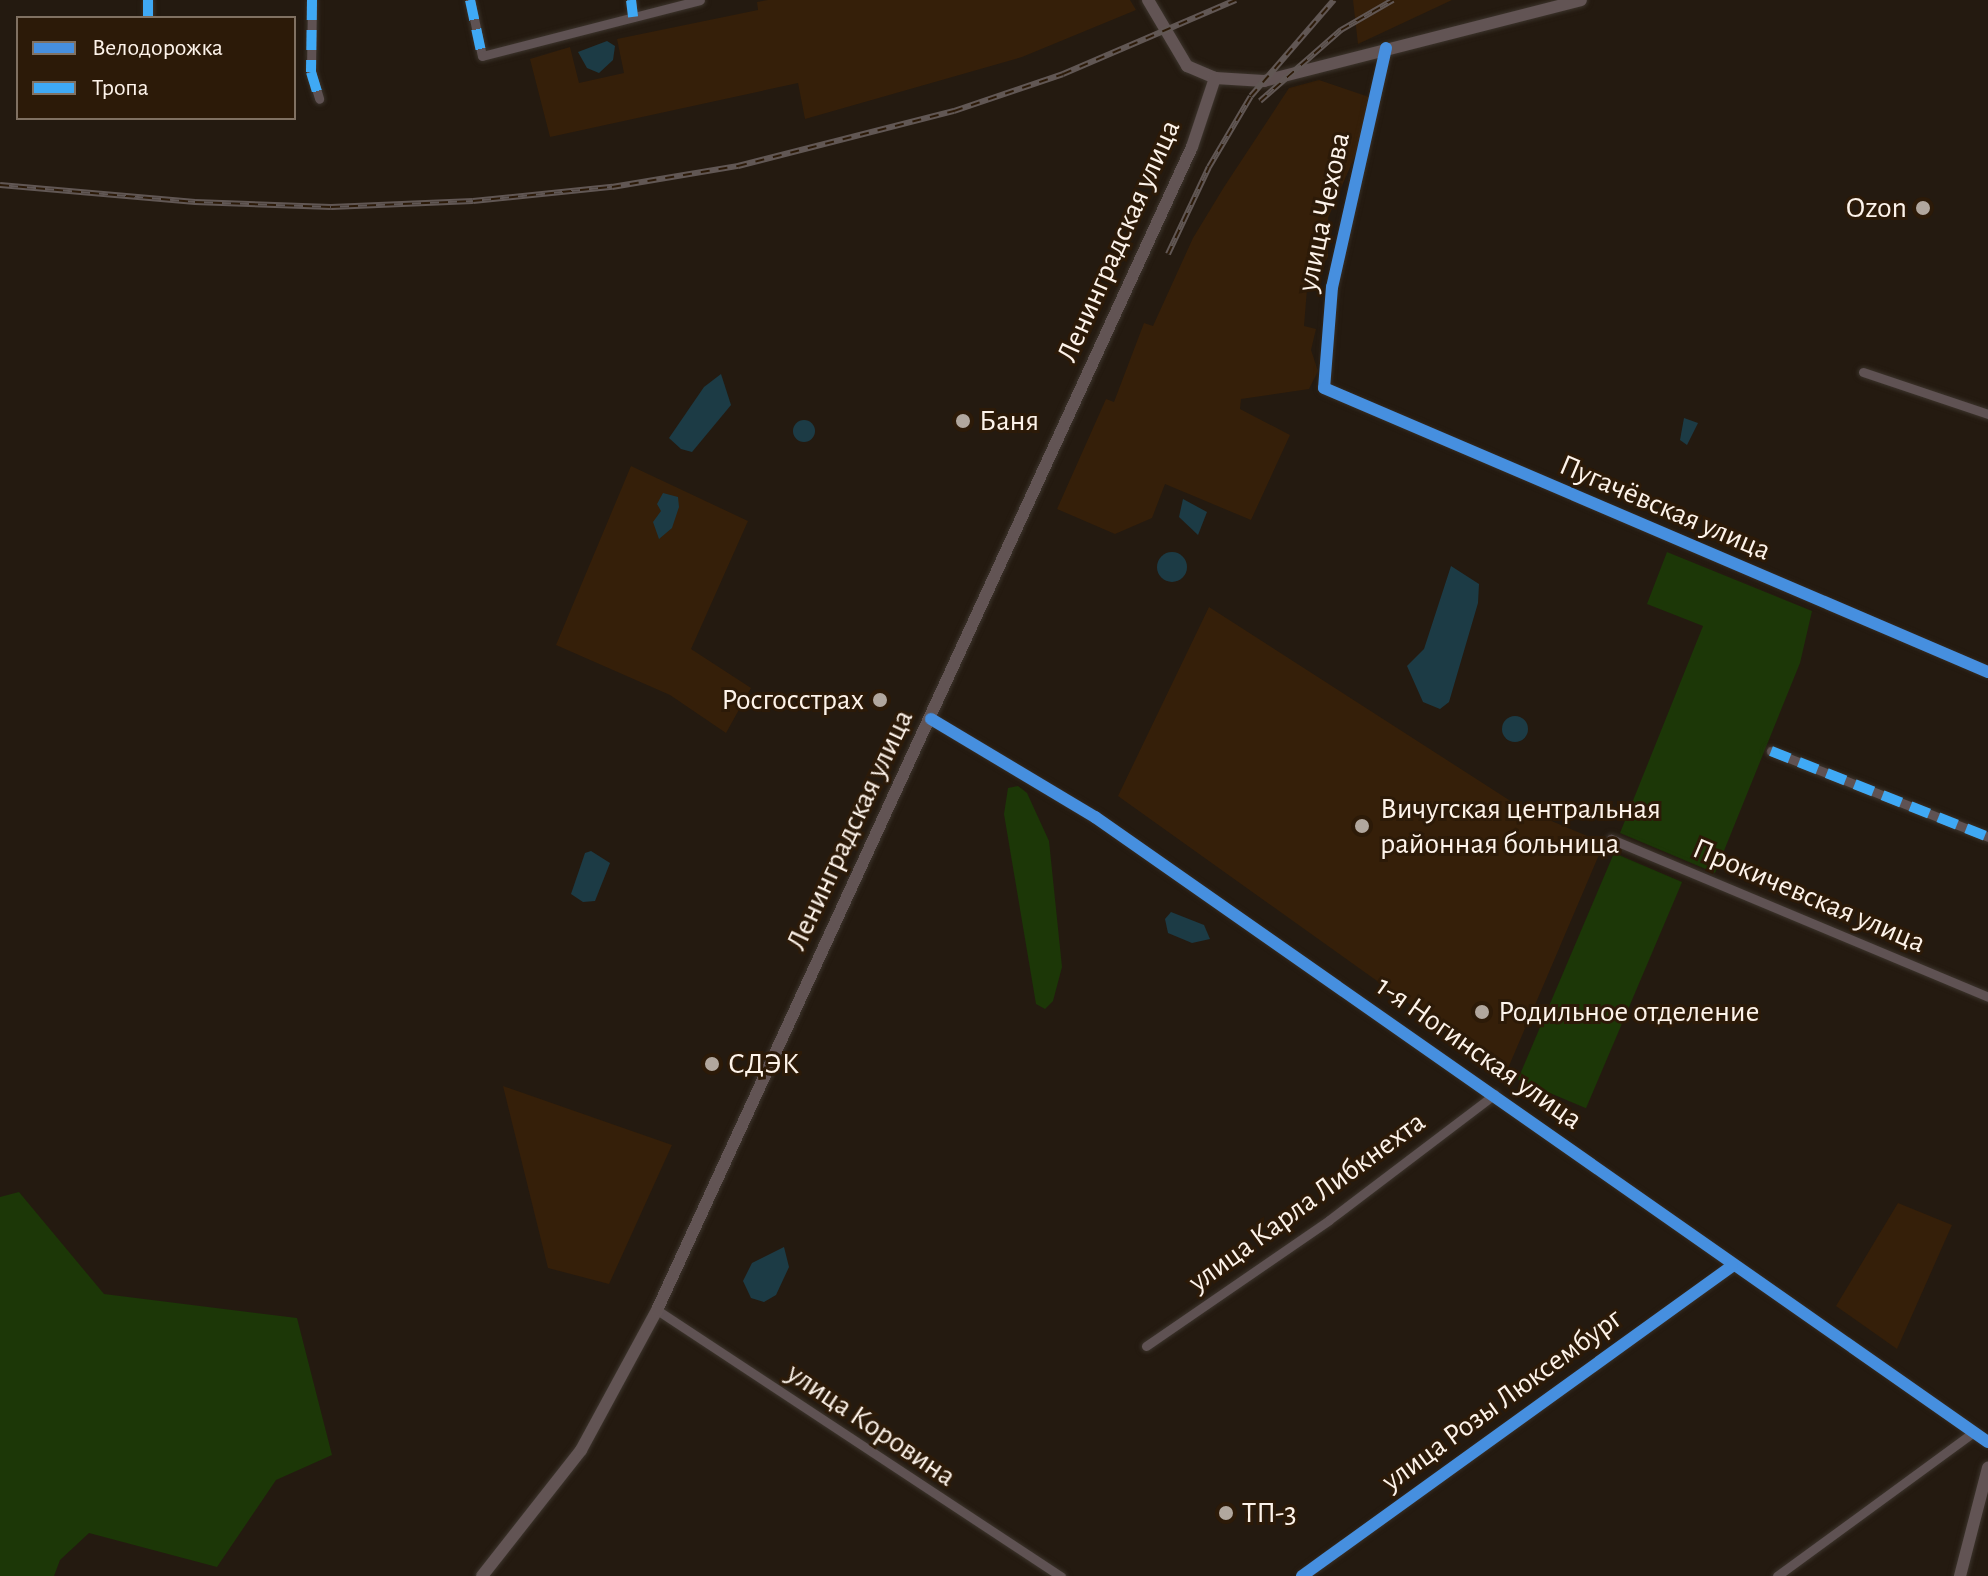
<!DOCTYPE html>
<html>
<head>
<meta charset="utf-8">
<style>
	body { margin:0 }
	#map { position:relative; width:1988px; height:1576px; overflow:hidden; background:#241a10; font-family:"Alegreya Sans",sans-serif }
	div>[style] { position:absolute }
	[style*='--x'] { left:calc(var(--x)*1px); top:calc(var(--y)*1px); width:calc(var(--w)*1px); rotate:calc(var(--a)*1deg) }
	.built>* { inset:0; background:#351f09 }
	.green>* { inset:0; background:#1c3707; transform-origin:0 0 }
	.water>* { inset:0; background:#1c3b45 }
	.round { border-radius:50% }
	.roads { filter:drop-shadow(0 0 2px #3c342c) drop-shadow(0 0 2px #3c342c) }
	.street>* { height:9px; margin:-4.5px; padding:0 4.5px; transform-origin:4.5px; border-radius:4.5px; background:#5f5253 }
	.secondary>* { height:12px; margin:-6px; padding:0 6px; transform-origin:6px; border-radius:6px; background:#625454 }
	.rail>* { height:6px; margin-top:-3px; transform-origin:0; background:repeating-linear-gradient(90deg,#2c1a08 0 9px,#615754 0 18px); box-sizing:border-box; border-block:2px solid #615754 }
	.quiet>* { height:10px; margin-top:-5px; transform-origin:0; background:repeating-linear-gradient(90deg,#3fa9f5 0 20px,transparent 0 30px) }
	.cycleway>* { height:12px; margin:-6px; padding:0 6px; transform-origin:6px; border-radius:6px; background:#468fdf }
	.dots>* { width:22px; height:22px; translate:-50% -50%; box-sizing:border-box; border:4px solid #2c1a08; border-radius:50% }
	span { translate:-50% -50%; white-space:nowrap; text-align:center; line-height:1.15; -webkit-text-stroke:6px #2c1a08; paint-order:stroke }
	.poi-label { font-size:30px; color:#fdf3ea }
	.right { translate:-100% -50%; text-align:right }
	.left { translate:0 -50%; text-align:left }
	.street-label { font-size:30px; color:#fdf3ea }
	.legend { position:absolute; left:16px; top:16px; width:280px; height:104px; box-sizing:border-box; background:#2c1a08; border:2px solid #807162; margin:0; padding:10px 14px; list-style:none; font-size:24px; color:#fdf3ea }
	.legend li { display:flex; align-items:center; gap:16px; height:40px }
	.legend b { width:40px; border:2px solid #807162 }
</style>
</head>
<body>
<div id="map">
	<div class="built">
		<i style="clip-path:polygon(768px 0,1130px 0,1136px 10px,1022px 57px,805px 119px,798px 83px,550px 137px,530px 59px,570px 47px,579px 83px,624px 73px,617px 39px,758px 10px,757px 2px)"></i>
		<i style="clip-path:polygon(1353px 0,1452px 0,1358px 44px)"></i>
		<i style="clip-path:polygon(1319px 80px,1369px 97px,1361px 142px,1328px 218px,1328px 257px,1307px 289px,1304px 326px,1316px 329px,1311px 350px,1318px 371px,1309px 389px,1241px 399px,1240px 409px,1290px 435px,1251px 520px,1165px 484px,1152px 518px,1115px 534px,1057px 509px,1106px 399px,1114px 402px,1144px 323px,1153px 326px,1193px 238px,1224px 187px,1289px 88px)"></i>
		<i style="clip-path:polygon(631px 466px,748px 521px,691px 649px,751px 688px,726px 733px,670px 695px,556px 645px)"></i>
		<i style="clip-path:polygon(1209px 607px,1523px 809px,1604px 843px,1506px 1073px,1118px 796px)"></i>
		<i style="clip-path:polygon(503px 1086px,672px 1145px,609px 1284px,548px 1268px)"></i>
		<i style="clip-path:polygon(1898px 1203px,1952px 1225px,1897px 1349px,1836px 1306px)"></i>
	</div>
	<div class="green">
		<i style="clip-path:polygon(1667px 552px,1812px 611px,1800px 663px,1715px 873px,1620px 833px,1703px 626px,1647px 604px)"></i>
		<i style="clip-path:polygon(1018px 786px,1027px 793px,1049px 841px,1062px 967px,1053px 1001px,1045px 1009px,1036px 1004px,1004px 814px,1008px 788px)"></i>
		<i style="left:1614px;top:853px;width:74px;height:246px;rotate:23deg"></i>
		<i style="clip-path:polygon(19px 1192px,104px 1294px,297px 1318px,332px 1455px,276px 1480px,217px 1567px,89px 1533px,60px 1560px,54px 1576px,0 1576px,0 1197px)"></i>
	</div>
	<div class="water">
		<i style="clip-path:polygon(607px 41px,615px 46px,613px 60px,599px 73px,587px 68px,578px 52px)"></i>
		<i style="clip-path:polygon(721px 374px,731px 405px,692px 452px,681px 449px,669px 438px,704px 387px)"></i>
		<i style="clip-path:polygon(1684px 418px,1698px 423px,1687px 445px,1680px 440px)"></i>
		<i class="round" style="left:793px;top:420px;width:22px;height:22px"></i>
		<i style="clip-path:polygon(663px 493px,678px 497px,679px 507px,672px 528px,659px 539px,653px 522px,661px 511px,657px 504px)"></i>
		<i style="clip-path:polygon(1183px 499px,1207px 512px,1198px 535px,1179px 517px)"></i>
		<i class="round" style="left:1157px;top:552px;width:30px;height:30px"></i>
		<i style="clip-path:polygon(1451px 566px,1479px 584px,1478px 603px,1449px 702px,1440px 709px,1423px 702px,1407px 666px,1424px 649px)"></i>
		<i class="round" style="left:1502px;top:716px;width:26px;height:26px"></i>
		<i style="clip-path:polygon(591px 851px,610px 863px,595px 901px,583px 902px,571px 894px,585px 853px)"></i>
		<i style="clip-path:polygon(1171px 912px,1204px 925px,1210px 939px,1192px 943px,1168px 933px,1165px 919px)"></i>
		<i style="clip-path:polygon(784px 1247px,789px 1267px,776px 1295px,764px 1302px,751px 1298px,743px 1281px,752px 1263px)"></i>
	</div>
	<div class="roads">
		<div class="street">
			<i style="--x:312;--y:0;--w:72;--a:90.8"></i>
			<i style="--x:311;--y:72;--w:28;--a:73"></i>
			<i style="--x:470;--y:0;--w:57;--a:77.9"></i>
			<i style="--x:482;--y:56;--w:225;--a:-14.4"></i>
			<i style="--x:631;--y:0;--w:17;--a:83"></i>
			<i style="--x:148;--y:18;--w:18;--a:-90"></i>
			<i style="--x:1386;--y:48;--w:245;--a:102.7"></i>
			<i style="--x:1332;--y:287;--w:101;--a:94.5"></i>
			<i style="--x:1324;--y:388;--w:722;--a:23.16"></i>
			<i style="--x:1863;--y:372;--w:132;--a:18.6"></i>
			<i style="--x:931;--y:719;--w:191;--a:30.9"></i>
			<i style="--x:1095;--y:817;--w:1090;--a:34.99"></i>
			<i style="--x:1771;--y:751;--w:233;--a:21.6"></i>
			<i style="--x:1611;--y:839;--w:409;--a:22.7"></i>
			<i style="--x:657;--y:1310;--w:484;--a:33.4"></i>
			<i style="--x:1146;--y:1346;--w:222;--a:-34.5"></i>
			<i style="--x:1329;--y:1220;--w:208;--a:-37.2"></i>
			<i style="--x:1302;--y:1576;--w:530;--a:-35.79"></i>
			<i style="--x:1777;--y:1576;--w:244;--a:-36.2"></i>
		</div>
		<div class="secondary">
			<i style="--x:1148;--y:0;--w:77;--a:59.4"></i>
			<i style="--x:1187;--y:66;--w:30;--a:23"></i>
			<i style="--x:1215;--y:78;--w:49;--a:3.5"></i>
			<i style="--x:1264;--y:81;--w:327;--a:-14.3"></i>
			<i style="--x:482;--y:1576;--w:160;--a:-51.8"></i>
			<i style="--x:581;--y:1450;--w:159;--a:-61.5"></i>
			<i style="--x:657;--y:1310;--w:1280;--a:-65.3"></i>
			<i style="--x:1192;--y:147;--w:73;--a:-71.6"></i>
			<i style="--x:1960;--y:1576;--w:112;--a:-75.5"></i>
		</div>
	</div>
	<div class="rail">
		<i style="--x:1260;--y:101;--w:108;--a:-41.2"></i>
		<i style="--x:1341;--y:30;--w:60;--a:-30"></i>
		<i style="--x:0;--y:185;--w:196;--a:5"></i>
		<i style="--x:195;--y:202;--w:136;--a:2.1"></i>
		<i style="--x:331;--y:207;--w:142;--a:-2.4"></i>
		<i style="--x:473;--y:201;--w:140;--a:-5.8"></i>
		<i style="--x:612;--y:187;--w:128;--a:-9.5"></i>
		<i style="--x:738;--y:166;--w:223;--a:-14.3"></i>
		<i style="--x:954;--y:111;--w:115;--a:-18.7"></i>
		<i style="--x:1063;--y:74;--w:188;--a:-23.2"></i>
		<i style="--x:1168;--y:254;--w:96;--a:-64.8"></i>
		<i style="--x:1209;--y:167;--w:82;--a:-59.4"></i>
		<i style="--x:1251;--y:96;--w:127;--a:-49.2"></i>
	</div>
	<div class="quiet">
		<i style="--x:312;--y:0;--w:72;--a:90.8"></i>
		<i style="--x:311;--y:72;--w:28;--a:73"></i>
		<i style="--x:470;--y:0;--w:57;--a:77.9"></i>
		<i style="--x:631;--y:0;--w:17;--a:83"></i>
		<i style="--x:148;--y:18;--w:18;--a:-90"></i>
		<i style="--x:1771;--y:751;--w:233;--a:21.6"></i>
	</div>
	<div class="cycleway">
		<i style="--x:1386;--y:48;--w:245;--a:102.7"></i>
		<i style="--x:1332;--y:287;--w:101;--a:94.5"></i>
		<i style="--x:1324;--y:388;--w:722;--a:23.16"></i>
		<i style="--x:931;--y:719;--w:191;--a:30.9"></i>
		<i style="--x:1095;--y:817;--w:1090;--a:34.99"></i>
		<i style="--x:1302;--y:1576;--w:530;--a:-35.79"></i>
	</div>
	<div class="dots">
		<i style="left:1923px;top:208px;background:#b1a79e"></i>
		<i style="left:963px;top:421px;background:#b1a79e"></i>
		<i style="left:880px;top:700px;background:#b1a79e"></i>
		<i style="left:1362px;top:826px;background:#b1a79e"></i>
		<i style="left:1482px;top:1012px;background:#b1a79e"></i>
		<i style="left:712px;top:1064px;background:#b1a79e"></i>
		<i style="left:1226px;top:1513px;background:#b1a79e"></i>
	</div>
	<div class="poi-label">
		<span class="right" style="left:1907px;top:208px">Ozon</span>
		<span class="left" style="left:979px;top:421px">Баня</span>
		<span class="right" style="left:864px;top:700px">Росгосстрах</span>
		<span class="left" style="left:1380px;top:826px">Вичугская центральная<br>районная больница</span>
		<span class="left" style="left:1498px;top:1012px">Родильное отделение</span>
		<span class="left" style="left:728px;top:1064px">СДЭК</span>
		<span class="left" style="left:1242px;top:1513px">ТП-3</span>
	</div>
	<div class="street-label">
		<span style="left:1324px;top:212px;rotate:-78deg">улица Чехова</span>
		<span style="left:1119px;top:241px;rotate:-66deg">Ленинградская улица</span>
		<span style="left:1665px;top:508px;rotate:23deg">Пугачёвская улица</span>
		<span style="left:850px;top:830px;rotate:-65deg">Ленинградская улица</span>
		<span style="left:1809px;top:896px;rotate:23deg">Прокичевская улица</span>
		<span style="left:1479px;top:1053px;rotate:35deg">1-я Ногинская улица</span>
		<span style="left:1307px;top:1202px;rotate:-36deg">улица Карла Либкнехта</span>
		<span style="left:1502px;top:1400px;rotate:-36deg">улица Розы Люксембург</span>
		<span style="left:871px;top:1425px;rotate:34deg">улица Коровина</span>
	</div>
	<ul class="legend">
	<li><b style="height:10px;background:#468fdf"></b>Велодорожка</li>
	<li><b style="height:10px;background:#3fa9f5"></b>Тропа</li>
	</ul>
</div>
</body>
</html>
